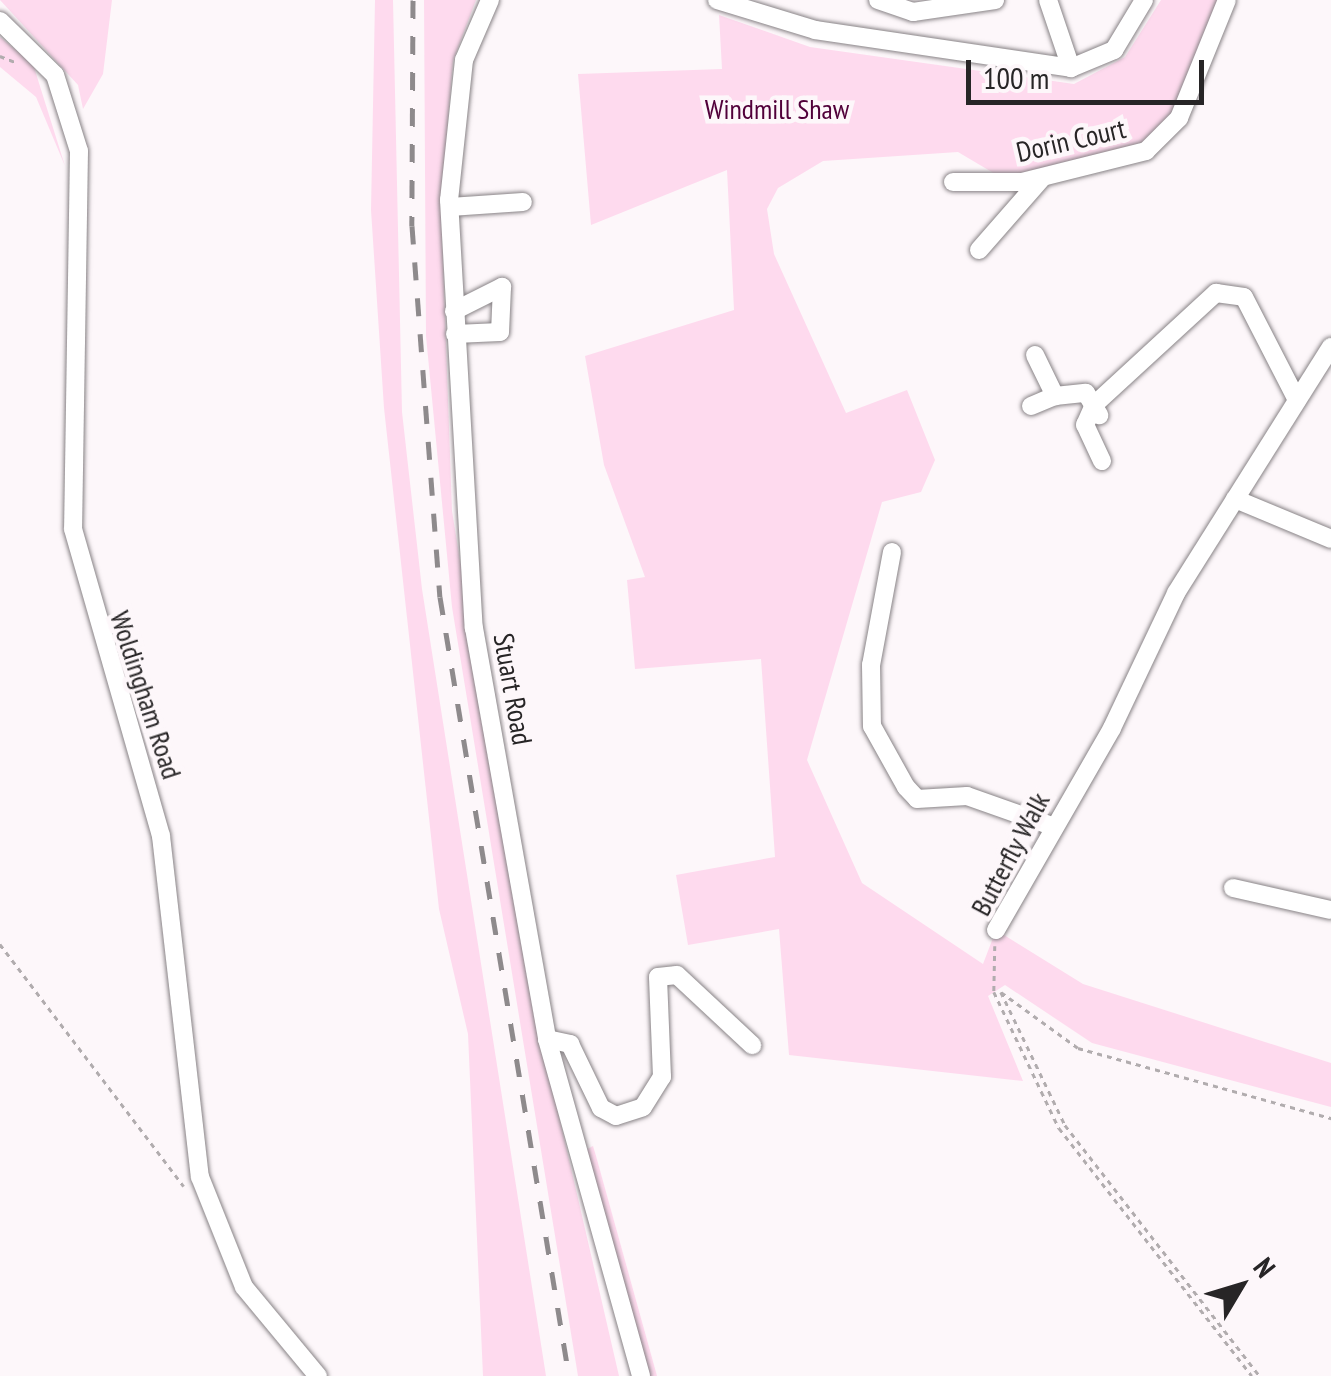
<!DOCTYPE html>
<html>
<head>
<meta charset="utf-8">
<style>
	body { margin:0 }
	#map { position:relative; width:1331px; height:1376px; overflow:hidden; background:#fdf7fa; font-family:"PT Sans Narrow",sans-serif }
	div>[style] { position:absolute }
	[style*='--x'] { left:calc(var(--x)*1px); top:calc(var(--y)*1px); width:calc(var(--w)*1px); rotate:calc(var(--a)*1deg) }
	.green>* { inset:0; background:#fedaee }
	.path>* { height:2.5px; margin-top:-1.25px; transform-origin:0; background:repeating-linear-gradient(90deg,#b1acae 0 5px,transparent 0 10px) }
	.roads { filter:drop-shadow(0 0 2px #888386) drop-shadow(0 0 2px #888386) }
	.minor>* { height:18px; margin:-9px; padding:0 9px; transform-origin:9px; border-radius:9px; background:#fff }
	.rail>* { height:5px; margin-top:-2.5px; transform-origin:0; background:repeating-linear-gradient(90deg,#8e8a8c 0 18px,transparent 0 36px) }
	span { translate:-50% -50%; white-space:nowrap; text-align:center; line-height:1.15; -webkit-text-stroke:9px #fdf7fa; paint-order:stroke }
	.park-label { font-size:28px; color:#51003a }
	.street-label { font-size:28px; color:#272526 }
	.north { position:absolute; left:1191px; top:1236px; width:100px; height:100px; -webkit-text-stroke:8px #fdf7fa; paint-order:stroke; rotate:52deg; font-size:28px; font-weight:700; line-height:40px; text-align:center; color:#272526 }
	.north::after { content:''; display:block; margin:auto; width:35px; height:45px; background:#272526; clip-path:polygon(50% 0,100% 100%,50% 72%,0 100%) }
	.scale { position:absolute; left:966px; top:60px; width:238px; height:45px; box-sizing:border-box; border:5px solid #272526; border-top:0; padding-left:12px; font-size:30px; line-height:35px; white-space:nowrap; color:#272526; -webkit-text-stroke:8px #fdf7fa; paint-order:stroke }
</style>
</head>
<body>
<div id="map">
	<div class="green">
		<i style="clip-path:polygon(0 0,112px 0,103px 74px,83px 109px,78px 85px)"></i>
		<i style="clip-path:polygon(375px 0,393px 0,402px 412px,422px 589px,546px 1376px,483px 1376px,468px 1034px,439px 909px,384px 408px,371px 210px)"></i>
		<i style="clip-path:polygon(424px 0,476px 0,453px 61px,441px 204px,452px 511px,528px 982px,619px 1376px,578px 1376px,452px 607px,426px 336px)"></i>
		<i style="clip-path:polygon(1161px 0,1218px 0,1170px 120px,1147px 142px,1012px 184px,958px 152px,823px 161px,778px 188px,767px 209px,774px 254px,846px 413px,907px 390px,935px 460px,921px 492px,882px 502px,807px 760px,862px 883px,983px 964px,996px 930px,1083px 984px,1331px 1063px,1331px 1107px,1092px 1043px,1005px 985px,988px 996px,1023px 1081px,789px 1055px,779px 929px,688px 945px,676px 875px,775px 857px,761px 659px,635px 669px,627px 580px,645px 577px,604px 465px,585px 356px,734px 310px,727px 170px,591px 225px,578px 74px,722px 69px,719px 15px,810px 47px,1074px 84px,1125px 57px)"></i>
		<i style="clip-path:polygon(0 37px,33px 64px,65px 166px,36px 97px,0 67px)"></i>
		<i style="clip-path:polygon(593px 1146px,596px 1156px,657px 1376px,636px 1376px,580px 1153px)"></i>
	</div>
	<div class="path">
		<i style="--x:0;--y:56;--w:18;--a:22"></i>
		<i style="--x:0;--y:944;--w:304;--a:52.8"></i>
		<i style="--x:995;--y:946;--w:46;--a:91.2"></i>
		<i style="--x:994;--y:992;--w:151;--a:64.5"></i>
		<i style="--x:1059;--y:1128;--w:314;--a:52.1"></i>
		<i style="--x:1001;--y:992;--w:148;--a:64.3"></i>
		<i style="--x:1065;--y:1125;--w:318;--a:52.2"></i>
		<i style="--x:1001;--y:992;--w:95;--a:36"></i>
		<i style="--x:1078;--y:1048;--w:263;--a:15.5"></i>
	</div>
	<div class="roads">
		<div class="minor">
			<i style="--x:490;--y:0;--w:65;--a:113.4"></i>
			<i style="--x:464;--y:60;--w:141;--a:96.1"></i>
			<i style="--x:449;--y:200;--w:429;--a:86.7"></i>
			<i style="--x:474;--y:628;--w:417;--a:79.9"></i>
			<i style="--x:547;--y:1039;--w:350;--a:74.4"></i>
			<i style="--x:717;--y:0;--w:102;--a:17"></i>
			<i style="--x:815;--y:30;--w:259;--a:8.4"></i>
			<i style="--x:1071;--y:68;--w:47;--a:-22.7"></i>
			<i style="--x:1114;--y:50;--w:58;--a:-59"></i>
			<i style="--x:878;--y:0;--w:37;--a:19"></i>
			<i style="--x:913;--y:12;--w:83;--a:-8.3"></i>
			<i style="--x:1048;--y:0;--w:72;--a:71.3"></i>
			<i style="--x:0;--y:21;--w:77;--a:44.5"></i>
			<i style="--x:55;--y:75;--w:80;--a:72.5"></i>
			<i style="--x:79;--y:151;--w:378;--a:90.9"></i>
			<i style="--x:73;--y:529;--w:319;--a:74"></i>
			<i style="--x:161;--y:836;--w:343;--a:83.5"></i>
			<i style="--x:200;--y:1177;--w:118;--a:68.2"></i>
			<i style="--x:244;--y:1287;--w:116;--a:50.3"></i>
			<i style="--x:953;--y:182;--w:69;--a:0"></i>
			<i style="--x:1022;--y:182;--w:128;--a:-14"></i>
			<i style="--x:1146;--y:151;--w:47;--a:-45"></i>
			<i style="--x:1179;--y:118;--w:127;--a:-67.9"></i>
			<i style="--x:450;--y:207;--w:73;--a:-3.9"></i>
			<i style="--x:979;--y:250;--w:96;--a:-48.8"></i>
			<i style="--x:454;--y:311;--w:54;--a:-26.6"></i>
			<i style="--x:502;--y:287;--w:45;--a:92.5"></i>
			<i style="--x:500;--y:332;--w:45;--a:177.5"></i>
			<i style="--x:1035;--y:355;--w:46;--a:64"></i>
			<i style="--x:1055;--y:396;--w:31;--a:-6"></i>
			<i style="--x:1086;--y:393;--w:26;--a:59"></i>
			<i style="--x:1031;--y:406;--w:26;--a:-23"></i>
			<i style="--x:1102;--y:461;--w:40;--a:-115"></i>
			<i style="--x:1085;--y:425;--w:22;--a:-66"></i>
			<i style="--x:1094;--y:405;--w:166;--a:-42.6"></i>
			<i style="--x:1216;--y:293;--w:28;--a:8"></i>
			<i style="--x:1244;--y:297;--w:116;--a:62.8"></i>
			<i style="--x:1235;--y:499;--w:104;--a:22.6"></i>
			<i style="--x:892;--y:552;--w:115;--a:100.5"></i>
			<i style="--x:871;--y:665;--w:61;--a:89.1"></i>
			<i style="--x:872;--y:726;--w:70;--a:60.9"></i>
			<i style="--x:906;--y:787;--w:16;--a:47"></i>
			<i style="--x:917;--y:799;--w:50;--a:-3.4"></i>
			<i style="--x:967;--y:796;--w:93;--a:19.4"></i>
			<i style="--x:1233;--y:888;--w:100;--a:12.7"></i>
			<i style="--x:996;--y:930;--w:233;--a:-60.1"></i>
			<i style="--x:1112;--y:728;--w:149;--a:-64.6"></i>
			<i style="--x:1176;--y:593;--w:291;--a:-57.8"></i>
			<i style="--x:547;--y:1039;--w:24;--a:12"></i>
			<i style="--x:570;--y:1044;--w:71;--a:64.2"></i>
			<i style="--x:601;--y:1108;--w:17;--a:28"></i>
			<i style="--x:616;--y:1116;--w:28;--a:-18"></i>
			<i style="--x:643;--y:1107;--w:36;--a:-58"></i>
			<i style="--x:662;--y:1077;--w:100;--a:-92.3"></i>
			<i style="--x:658;--y:977;--w:19;--a:-6"></i>
			<i style="--x:677;--y:975;--w:103;--a:43"></i>
		</div>
	</div>
	<div class="rail">
		<i style="--x:413;--y:0;--w:226;--a:90.3"></i>
		<i style="--x:412;--y:226;--w:372;--a:85.7"></i>
		<i style="--x:440;--y:597;--w:790;--a:80.6"></i>
	</div>
	<div class="park-label">
		<span style="left:777px;top:109px">Windmill Shaw</span>
	</div>
	<div class="street-label">
		<span style="left:1071px;top:140px;rotate:-13deg">Dorin Court</span>
		<span style="left:513px;top:689px;rotate:80deg">Stuart Road</span>
		<span style="left:146px;top:695px;rotate:72deg">Woldingham Road</span>
		<span style="left:1010px;top:854px;rotate:-62deg">Butterfly Walk</span>
	</div>
	<div class="north">N</div>
	<div class="scale">100 m</div>
</div>
</body>
</html>
